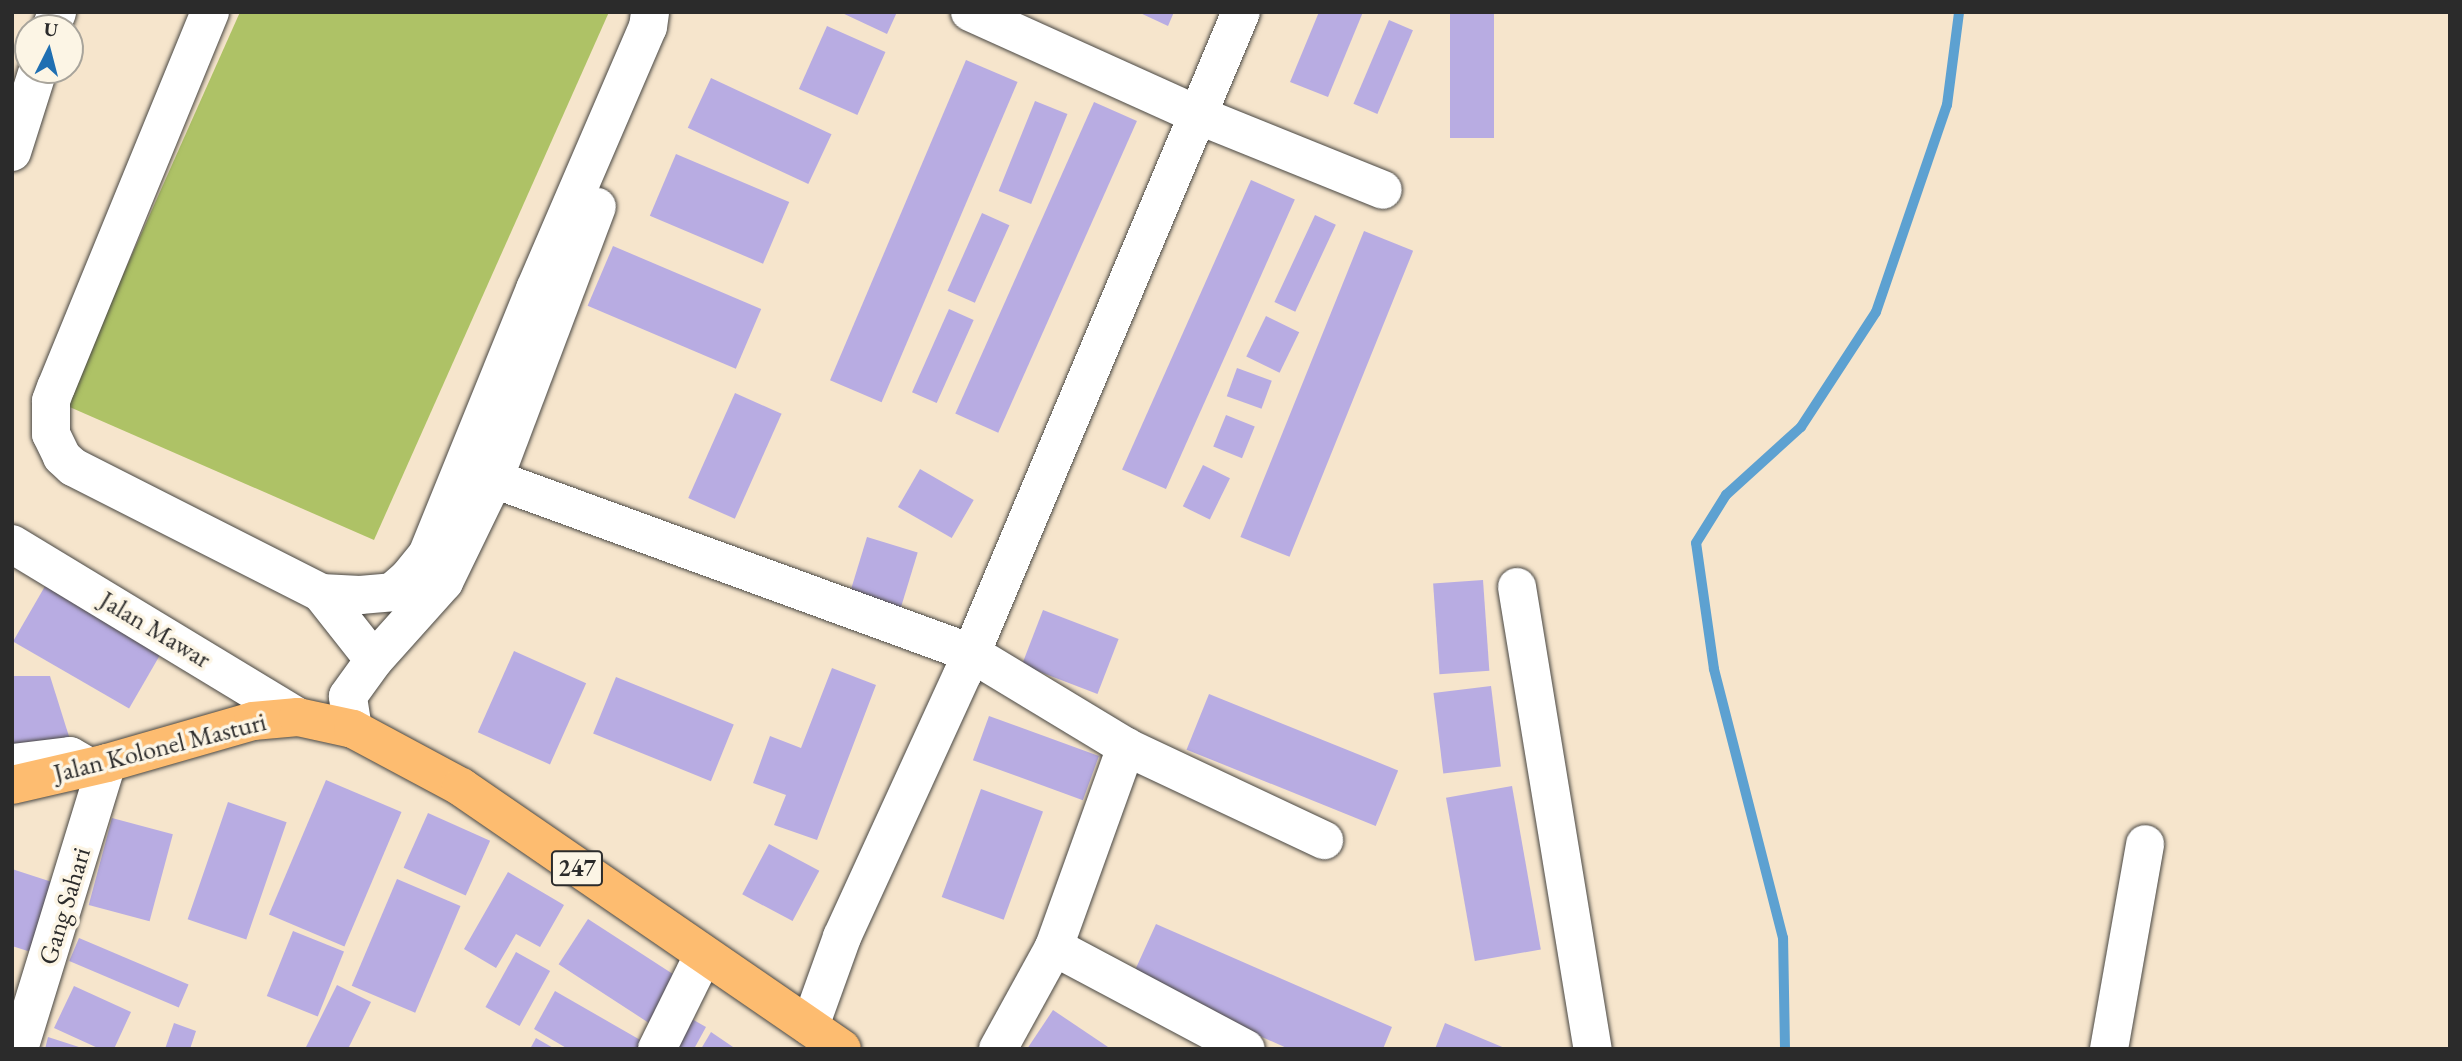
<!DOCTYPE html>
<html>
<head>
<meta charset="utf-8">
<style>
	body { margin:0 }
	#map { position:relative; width:2462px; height:1061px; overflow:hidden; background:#f6e5cc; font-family:"EB Garamond",serif }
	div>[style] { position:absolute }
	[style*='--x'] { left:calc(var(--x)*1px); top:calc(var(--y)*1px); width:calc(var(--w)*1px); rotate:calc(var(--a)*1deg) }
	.green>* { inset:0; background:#aec266 }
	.stream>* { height:10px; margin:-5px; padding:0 5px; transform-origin:5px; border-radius:5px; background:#5da1d1 }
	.building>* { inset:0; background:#b8ace2; transform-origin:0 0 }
	.roads { filter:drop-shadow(0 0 2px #494743) drop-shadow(0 0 2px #494743) }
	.minor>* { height:38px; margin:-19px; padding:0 19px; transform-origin:19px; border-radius:19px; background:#fff }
	.major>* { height:38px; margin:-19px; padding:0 19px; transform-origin:19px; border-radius:19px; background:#fdbc70 }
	span { translate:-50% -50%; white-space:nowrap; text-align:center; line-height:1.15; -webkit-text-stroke:7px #fcf5e5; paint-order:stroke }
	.shield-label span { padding:2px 5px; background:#fcf5e5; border:2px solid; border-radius:5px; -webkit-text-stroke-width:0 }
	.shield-label { font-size:24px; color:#2b2b2b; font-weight:700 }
	.street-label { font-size:26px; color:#2b2b2b }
	.frame { position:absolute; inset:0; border:14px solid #2b2b2b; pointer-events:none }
	.north { position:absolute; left:14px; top:14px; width:70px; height:70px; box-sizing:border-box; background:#fcf5e5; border:2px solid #a8a49b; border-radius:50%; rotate:6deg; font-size:19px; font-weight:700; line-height:28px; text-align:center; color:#2b2b2b }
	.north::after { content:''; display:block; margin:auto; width:24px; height:32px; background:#1f6fb2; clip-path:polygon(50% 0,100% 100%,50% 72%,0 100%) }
</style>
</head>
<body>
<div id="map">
	<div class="green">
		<i style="clip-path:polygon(240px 12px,609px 12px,374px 540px,65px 405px)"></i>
	</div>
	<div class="stream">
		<i style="--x:1785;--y:1049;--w:111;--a:-91"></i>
		<i style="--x:1783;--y:938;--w:278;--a:-104.4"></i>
		<i style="--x:1714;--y:669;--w:127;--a:-98.1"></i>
		<i style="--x:1696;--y:543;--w:57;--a:-58"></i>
		<i style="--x:1726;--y:495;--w:101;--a:-42.2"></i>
		<i style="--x:1801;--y:427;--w:137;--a:-56.9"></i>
		<i style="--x:1876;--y:312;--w:219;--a:-71.1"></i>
		<i style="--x:1947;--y:105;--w:94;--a:-82.6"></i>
	</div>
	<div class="building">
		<i style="clip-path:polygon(840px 12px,897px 12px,887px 34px)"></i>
		<i style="clip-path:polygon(1138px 12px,1174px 12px,1168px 26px)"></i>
		<i style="clip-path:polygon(1319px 12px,1363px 12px,1328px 97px,1290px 82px)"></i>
		<i style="left:1450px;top:12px;width:44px;height:126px"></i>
		<i style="left:1389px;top:20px;width:26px;height:91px;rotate:23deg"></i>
		<i style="left:827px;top:26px;width:64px;height:69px;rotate:24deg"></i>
		<i style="left:966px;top:60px;width:56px;height:348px;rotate:23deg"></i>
		<i style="left:711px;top:78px;width:133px;height:55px;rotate:25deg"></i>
		<i style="left:1035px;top:101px;width:35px;height:97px;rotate:22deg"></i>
		<i style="left:1094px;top:102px;width:47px;height:341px;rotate:24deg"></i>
		<i style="left:676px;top:154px;width:123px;height:67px;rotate:23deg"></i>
		<i style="left:1251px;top:180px;width:48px;height:317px;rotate:24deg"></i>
		<i style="left:982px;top:213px;width:30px;height:85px;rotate:24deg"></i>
		<i style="left:1315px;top:215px;width:23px;height:96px;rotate:25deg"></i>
		<i style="left:1364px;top:231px;width:53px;height:330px;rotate:22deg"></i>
		<i style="left:613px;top:246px;width:161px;height:65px;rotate:23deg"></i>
		<i style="left:949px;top:309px;width:27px;height:91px;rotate:24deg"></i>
		<i style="left:1266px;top:316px;width:37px;height:45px;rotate:26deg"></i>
		<i style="left:1237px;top:368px;width:37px;height:30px;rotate:20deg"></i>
		<i style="left:735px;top:393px;width:51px;height:115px;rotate:24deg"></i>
		<i style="left:1226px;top:415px;width:31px;height:34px;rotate:22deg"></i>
		<i style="left:1203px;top:465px;width:30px;height:46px;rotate:26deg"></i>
		<i style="left:920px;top:469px;width:62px;height:44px;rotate:30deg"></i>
		<i style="left:867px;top:537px;width:53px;height:70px;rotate:17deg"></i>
		<i style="left:1483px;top:580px;width:91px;height:50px;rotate:86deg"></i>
		<i style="left:48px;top:581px;width:134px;height:70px;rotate:30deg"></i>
		<i style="left:1043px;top:610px;width:81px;height:59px;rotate:21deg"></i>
		<i style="left:514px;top:651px;width:79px;height:89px;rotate:24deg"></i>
		<i style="clip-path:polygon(832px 668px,876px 685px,817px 840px,774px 825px,786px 795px,753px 783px,770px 736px,801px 748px)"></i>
		<i style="clip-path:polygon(12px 676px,50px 676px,72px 746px,12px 753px)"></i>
		<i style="left:616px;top:677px;width:127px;height:61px;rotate:22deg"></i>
		<i style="left:1491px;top:686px;width:81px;height:58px;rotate:83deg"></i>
		<i style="left:1209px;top:694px;width:204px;height:60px;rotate:22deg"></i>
		<i style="left:989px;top:716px;width:117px;height:47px;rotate:20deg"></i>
		<i style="left:326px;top:780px;width:82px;height:146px;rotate:23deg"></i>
		<i style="left:1512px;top:786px;width:166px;height:67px;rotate:80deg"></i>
		<i style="left:981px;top:789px;width:66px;height:115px;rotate:20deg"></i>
		<i style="left:228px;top:802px;width:62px;height:124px;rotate:19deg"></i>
		<i style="left:428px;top:813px;width:68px;height:60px;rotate:24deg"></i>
		<i style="left:112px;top:818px;width:63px;height:90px;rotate:15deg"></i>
		<i style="left:769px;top:844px;width:57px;height:57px;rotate:28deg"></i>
		<i style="clip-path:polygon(12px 869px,58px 884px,34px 953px,12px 946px)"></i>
		<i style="clip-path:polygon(508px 872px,564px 905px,540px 947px,516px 934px,496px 968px,464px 949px)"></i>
		<i style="left:397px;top:879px;width:69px;height:116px;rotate:23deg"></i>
		<i style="left:588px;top:919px;width:109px;height:54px;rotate:33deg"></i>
		<i style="clip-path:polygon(1156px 924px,1392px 1027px,1383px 1049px,1289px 1049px,1131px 979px)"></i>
		<i style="left:293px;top:931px;width:55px;height:70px;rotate:22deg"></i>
		<i style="left:79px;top:938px;width:119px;height:25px;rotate:23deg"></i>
		<i style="left:516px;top:952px;width:39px;height:63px;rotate:29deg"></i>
		<i style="clip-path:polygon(337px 985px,371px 1002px,348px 1049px,305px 1049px)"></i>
		<i style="clip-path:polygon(74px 986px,131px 1012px,114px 1049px,100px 1049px,54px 1028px)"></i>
		<i style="clip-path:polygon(555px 991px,649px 1045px,647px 1049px,568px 1049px,534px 1029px)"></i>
		<i style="clip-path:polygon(1053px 1010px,1111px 1049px,1027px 1049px)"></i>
		<i style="clip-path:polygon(683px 1014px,706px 1027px,694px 1049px,663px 1049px)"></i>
		<i style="clip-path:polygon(174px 1023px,196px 1031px,190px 1049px,165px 1049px)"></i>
		<i style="clip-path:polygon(1445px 1023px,1507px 1049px,1435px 1049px)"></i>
		<i style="clip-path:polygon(711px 1032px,736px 1049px,701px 1049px)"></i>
		<i style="clip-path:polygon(48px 1037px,82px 1048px,82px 1049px,45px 1049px)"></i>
		<i style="clip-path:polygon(536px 1038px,555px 1049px,530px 1049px)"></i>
	</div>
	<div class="roads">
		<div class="minor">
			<i style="--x:210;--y:12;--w:405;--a:112.3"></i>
			<i style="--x:56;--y:387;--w:15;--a:110"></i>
			<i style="--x:51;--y:401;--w:33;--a:90"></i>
			<i style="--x:51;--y:434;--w:25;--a:64"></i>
			<i style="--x:62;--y:457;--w:15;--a:42"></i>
			<i style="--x:73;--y:467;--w:278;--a:26.9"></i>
			<i style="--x:321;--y:593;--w:39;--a:3"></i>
			<i style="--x:360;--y:595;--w:32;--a:-5"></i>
			<i style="--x:392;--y:592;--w:23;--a:-41"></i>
			<i style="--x:409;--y:577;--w:28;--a:-51"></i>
			<i style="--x:427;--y:555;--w:287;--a:-67.9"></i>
			<i style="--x:535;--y:289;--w:285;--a:-66.7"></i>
			<i style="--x:648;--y:27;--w:15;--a:-82"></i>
			<i style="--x:970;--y:12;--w:252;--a:24.3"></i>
			<i style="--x:1200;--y:116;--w:197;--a:22"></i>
			<i style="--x:51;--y:28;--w:17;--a:-69"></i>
			<i style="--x:12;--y:152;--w:86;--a:-72.4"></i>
			<i style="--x:494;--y:479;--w:508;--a:20.04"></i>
			<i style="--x:971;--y:653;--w:181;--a:31.2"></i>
			<i style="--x:1126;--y:747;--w:219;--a:25.2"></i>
			<i style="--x:12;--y:544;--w:334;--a:31.2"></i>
			<i style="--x:1517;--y:587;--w:468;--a:80.7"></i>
			<i style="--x:321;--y:593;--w:85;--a:51.7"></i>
			<i style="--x:353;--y:729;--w:33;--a:-99"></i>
			<i style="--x:348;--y:696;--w:44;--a:-54.2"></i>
			<i style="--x:374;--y:660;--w:105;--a:-48.1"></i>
			<i style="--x:444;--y:582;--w:114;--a:-64.1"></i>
			<i style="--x:494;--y:479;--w:291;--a:-69.3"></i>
			<i style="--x:12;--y:763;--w:58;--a:-6.9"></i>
			<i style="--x:70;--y:756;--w:22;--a:30"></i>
			<i style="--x:1054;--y:947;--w:217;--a:28"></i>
			<i style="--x:810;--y:1026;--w:95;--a:-70.2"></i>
			<i style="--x:842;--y:937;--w:290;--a:-65.4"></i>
			<i style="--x:963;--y:673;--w:717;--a:-67.19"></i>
			<i style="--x:19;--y:1049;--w:299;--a:-72.9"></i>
			<i style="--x:657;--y:1049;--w:104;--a:-63.7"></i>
			<i style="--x:998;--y:1049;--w:116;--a:-61.2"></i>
			<i style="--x:1054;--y:947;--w:213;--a:-70.2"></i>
			<i style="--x:2109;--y:1049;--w:208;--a:-80"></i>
		</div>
		<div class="major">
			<i style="--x:12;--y:785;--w:98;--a:-13"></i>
			<i style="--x:107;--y:763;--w:152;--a:-16"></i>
			<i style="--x:253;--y:721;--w:45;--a:-5.1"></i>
			<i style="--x:298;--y:717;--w:56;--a:12.3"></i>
			<i style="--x:353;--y:729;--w:123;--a:28.2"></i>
			<i style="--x:461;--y:787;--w:462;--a:34.5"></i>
		</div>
	</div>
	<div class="shield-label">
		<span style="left:577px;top:868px">247</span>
	</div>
	<div class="street-label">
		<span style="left:155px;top:630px;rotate:31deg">Jalan Mawar</span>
		<span style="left:160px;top:748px;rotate:-14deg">Jalan Kolonel Masturi</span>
		<span style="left:65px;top:906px;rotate:-73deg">Gang Sahari</span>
	</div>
	<div class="frame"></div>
	<div class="north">U</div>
</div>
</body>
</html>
